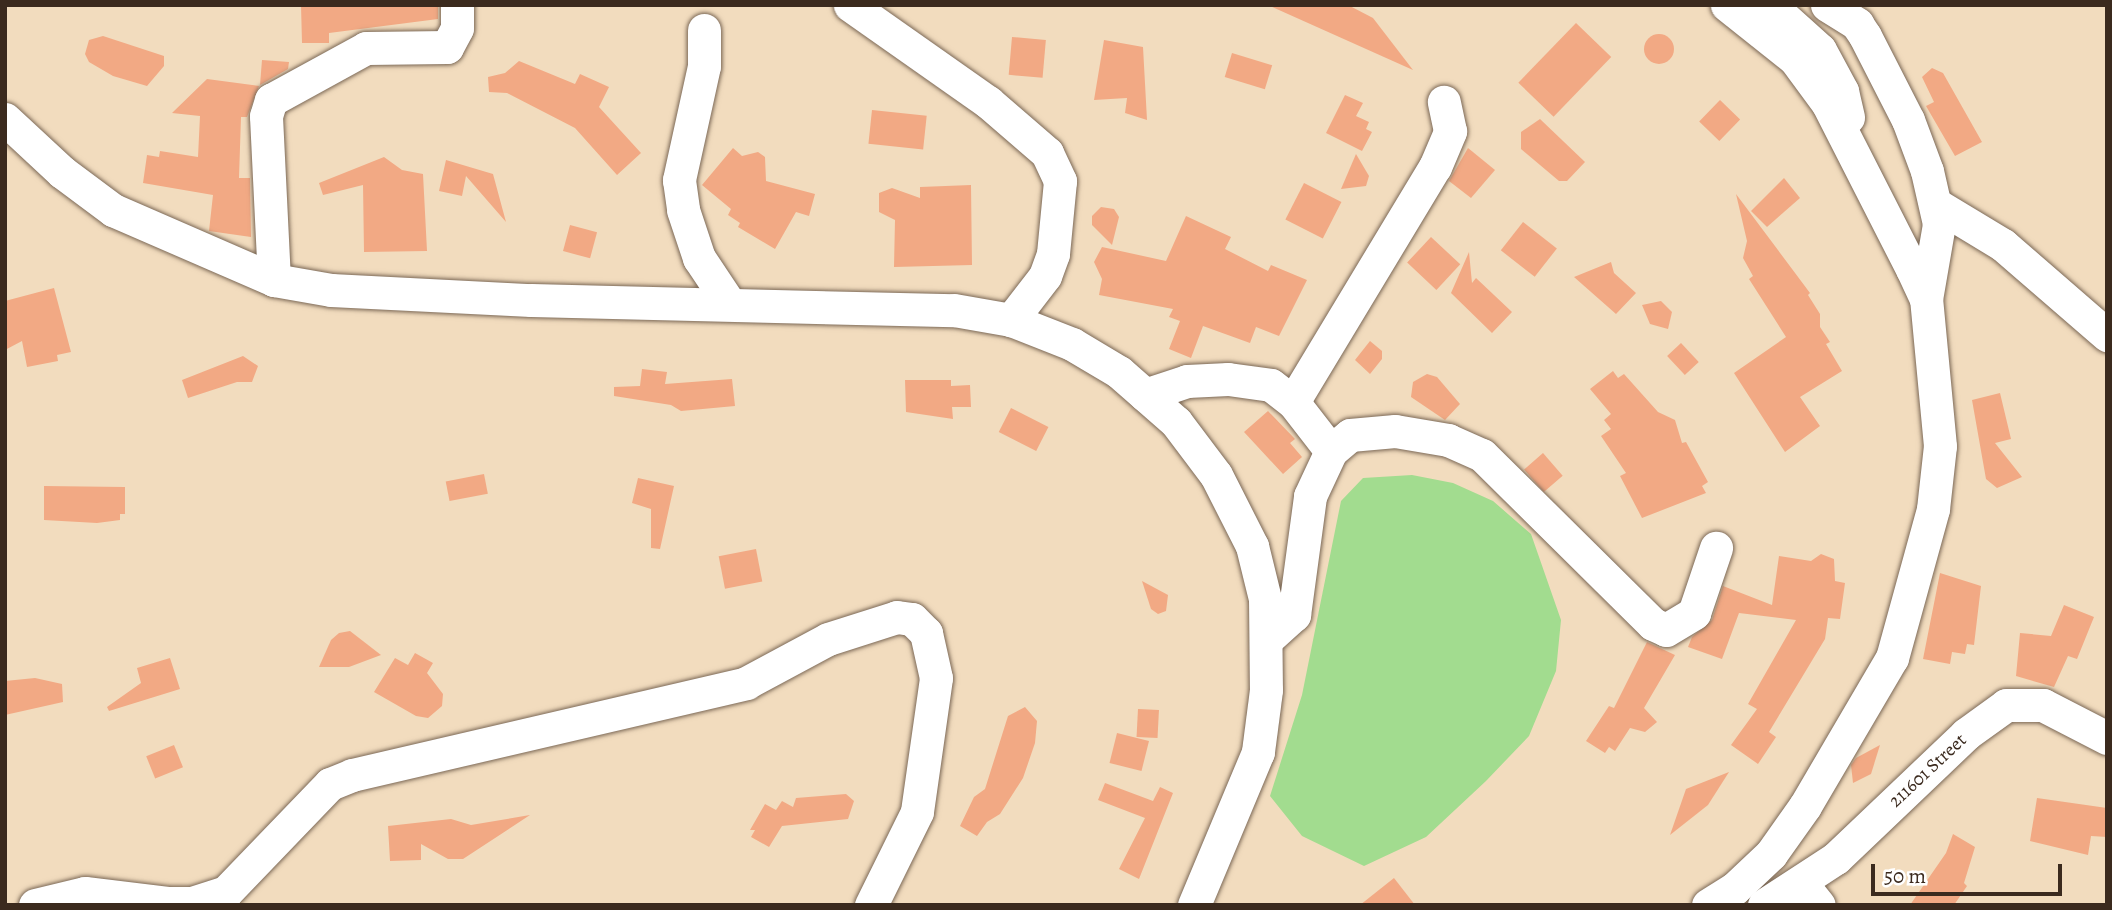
<!DOCTYPE html>
<html>
<head>
<meta charset="utf-8">
<style>
	body { margin:0 }
	#map { position:relative; width:2112px; height:910px; overflow:hidden; background:#f2dcbe; font-family:Alegreya,serif }
	div>[style] { position:absolute }
	[style*='--x'] { left:calc(var(--x)*1px); top:calc(var(--y)*1px); width:calc(var(--w)*1px); rotate:calc(var(--a)*1deg) }
	.green>* { inset:0; background:#a2dc8f }
	.building>* { inset:0; background:#f2a984; transform-origin:0 0 }
	.round { border-radius:50% }
	.roads { filter:drop-shadow(0 0 2px #7b6856) drop-shadow(0 0 2px #7b6856) }
	.minor>* { height:33px; margin:-16.5px; padding:0 16.5px; transform-origin:16.5px; border-radius:16.5px; background:#fff }
	span { translate:-50% -50%; white-space:nowrap; text-align:center; line-height:1.15; -webkit-text-stroke:5px #fff; paint-order:stroke }
	.street-label { font-size:19px; color:#3b2a1e }
	.frame { position:absolute; inset:0; border:7px solid #3b2a1e; pointer-events:none }
	.scale { position:absolute; left:1871px; top:864px; width:191px; height:32px; box-sizing:border-box; border:4px solid #3b2a1e; border-top:0; padding-left:9px; font-size:21px; line-height:24px; white-space:nowrap; color:#3b2a1e; -webkit-text-stroke:5px #fff; paint-order:stroke }
</style>
</head>
<body>
<div id="map">
	<div class="green">
		<i style="clip-path:polygon(1412px 475px,1453px 483px,1493px 501px,1531px 534px,1561px 620px,1556px 671px,1529px 736px,1486px 781px,1426px 837px,1364px 866px,1302px 836px,1270px 796px,1302px 695px,1341px 501px,1363px 478px)"></i>
	</div>
	<div class="building">
		<i style="clip-path:polygon(301px 5px,438px 5px,438px 19px,329px 33px,329px 43px,302px 43px)"></i>
		<i style="clip-path:polygon(1268px 5px,1348px 5px,1373px 18px,1413px 70px)"></i>
		<i style="left:1576px;top:23px;width:49px;height:83px;rotate:44deg"></i>
		<i class="round" style="left:1644px;top:34px;width:30px;height:30px"></i>
		<i style="clip-path:polygon(103px 36px,164px 56px,164px 66px,147px 86px,113px 76px,89px 62px,85px 54px,89px 40px)"></i>
		<i style="left:1012px;top:37px;width:34px;height:38px;rotate:5deg"></i>
		<i style="clip-path:polygon(1104px 40px,1143px 47px,1147px 120px,1125px 113px,1127px 98px,1094px 100px)"></i>
		<i style="left:1232px;top:53px;width:42px;height:25px;rotate:17deg"></i>
		<i style="clip-path:polygon(262px 60px,289px 62px,288px 69px,260px 85px)"></i>
		<i style="clip-path:polygon(519px 61px,575px 84px,580px 74px,609px 87px,599px 107px,641px 153px,617px 175px,575px 128px,507px 93px,489px 92px,488px 77px,505px 73px)"></i>
		<i style="clip-path:polygon(1932px 68px,1943px 73px,1982px 142px,1955px 156px,1926px 106px,1934px 102px,1922px 77px)"></i>
		<i style="clip-path:polygon(207px 79px,259px 86px,247px 117px,241px 117px,239px 178px,250px 178px,251px 237px,209px 231px,213px 195px,143px 183px,147px 155px,159px 157px,160px 151px,198px 157px,200px 116px,172px 113px)"></i>
		<i style="clip-path:polygon(1345px 95px,1363px 103px,1356px 116px,1369px 122px,1366px 129px,1372px 132px,1362px 151px,1326px 133px)"></i>
		<i style="left:1720px;top:100px;width:28px;height:30px;rotate:44deg"></i>
		<i style="left:872px;top:110px;width:55px;height:34px;rotate:6deg"></i>
		<i style="clip-path:polygon(1540px 119px,1585px 162px,1567px 181px,1559px 181px,1521px 149px,1521px 132px)"></i>
		<i style="clip-path:polygon(733px 148px,742px 156px,758px 152px,765px 157px,766px 181px,815px 194px,809px 216px,796px 212px,775px 249px,738px 227px,740px 223px,728px 215px,731px 209px,702px 185px)"></i>
		<i style="clip-path:polygon(1468px 148px,1495px 170px,1471px 198px,1449px 181px)"></i>
		<i style="clip-path:polygon(1356px 154px,1369px 176px,1366px 186px,1341px 189px)"></i>
		<i style="clip-path:polygon(384px 157px,402px 170px,423px 174px,427px 251px,364px 252px,363px 185px,323px 195px,319px 183px)"></i>
		<i style="clip-path:polygon(446px 160px,493px 174px,506px 222px,466px 176px,462px 196px,439px 191px)"></i>
		<i style="clip-path:polygon(1784px 178px,1800px 198px,1767px 227px,1751px 211px)"></i>
		<i style="left:1304px;top:183px;width:42px;height:41px;rotate:27deg"></i>
		<i style="clip-path:polygon(971px 185px,972px 265px,894px 267px,895px 220px,879px 212px,879px 193px,892px 188px,920px 198px,920px 187px)"></i>
		<i style="clip-path:polygon(1736px 194px,1810px 293px,1808px 295px,1820px 314px,1820px 327px,1830px 342px,1826px 344px,1842px 371px,1800px 397px,1820px 426px,1785px 452px,1734px 373px,1786px 337px,1749px 279px,1753px 276px,1743px 258px,1747px 241px)"></i>
		<i style="clip-path:polygon(1101px 207px,1114px 209px,1119px 217px,1112px 245px,1092px 225px,1092px 216px)"></i>
		<i style="clip-path:polygon(1186px 216px,1231px 237px,1225px 249px,1268px 271px,1271px 265px,1307px 280px,1279px 336px,1256px 327px,1250px 343px,1203px 326px,1191px 358px,1169px 349px,1180px 321px,1169px 317px,1173px 309px,1099px 295px,1102px 279px,1094px 262px,1102px 247px,1166px 261px)"></i>
		<i style="left:1523px;top:222px;width:43px;height:36px;rotate:38deg"></i>
		<i style="left:570px;top:225px;width:28px;height:27px;rotate:15deg"></i>
		<i style="left:1431px;top:237px;width:40px;height:35px;rotate:43deg"></i>
		<i style="clip-path:polygon(1469px 252px,1472px 283px,1476px 278px,1512px 312px,1492px 333px,1451px 293px)"></i>
		<i style="clip-path:polygon(1611px 262px,1614px 273px,1636px 293px,1616px 314px,1574px 277px)"></i>
		<i style="clip-path:polygon(54px 288px,71px 352px,57px 355px,58px 361px,27px 367px,22px 341px,5px 350px,5px 301px)"></i>
		<i style="clip-path:polygon(1661px 301px,1672px 312px,1668px 329px,1650px 324px,1642px 305px)"></i>
		<i style="clip-path:polygon(1370px 341px,1382px 351px,1382px 359px,1370px 374px,1355px 360px)"></i>
		<i style="left:1681px;top:343px;width:26px;height:19px;rotate:47deg"></i>
		<i style="clip-path:polygon(243px 356px,258px 366px,252px 382px,237px 382px,188px 398px,182px 380px)"></i>
		<i style="clip-path:polygon(642px 369px,667px 372px,665px 384px,732px 379px,735px 406px,681px 411px,671px 405px,614px 396px,614px 387px,640px 386px)"></i>
		<i style="clip-path:polygon(1613px 371px,1618px 378px,1624px 374px,1658px 412px,1675px 420px,1682px 443px,1686px 442px,1708px 482px,1702px 486px,1706px 493px,1642px 518px,1620px 476px,1626px 473px,1601px 436px,1611px 429px,1604px 420px,1611px 414px,1590px 389px)"></i>
		<i style="clip-path:polygon(1427px 374px,1437px 377px,1460px 404px,1445px 420px,1411px 397px,1413px 382px)"></i>
		<i style="clip-path:polygon(905px 380px,951px 380px,951px 386px,970px 385px,971px 407px,952px 407px,953px 419px,906px 412px)"></i>
		<i style="clip-path:polygon(2000px 393px,2011px 439px,1995px 443px,2022px 477px,1997px 488px,1986px 479px,1972px 400px)"></i>
		<i style="left:1011px;top:408px;width:42px;height:27px;rotate:27deg"></i>
		<i style="clip-path:polygon(1268px 411px,1295px 439px,1290px 443px,1302px 457px,1283px 474px,1244px 432px)"></i>
		<i style="left:1543px;top:453px;width:30px;height:25px;rotate:49deg"></i>
		<i style="left:484px;top:474px;width:20px;height:39px;rotate:79deg"></i>
		<i style="clip-path:polygon(638px 478px,674px 486px,660px 549px,651px 548px,651px 509px,632px 503px)"></i>
		<i style="clip-path:polygon(44px 486px,125px 487px,125px 514px,120px 514px,120px 520px,97px 523px,44px 520px)"></i>
		<i style="left:756px;top:549px;width:33px;height:38px;rotate:79deg"></i>
		<i style="clip-path:polygon(1821px 554px,1834px 559px,1835px 581px,1845px 583px,1840px 619px,1828px 618px,1825px 639px,1769px 732px,1776px 737px,1758px 764px,1731px 745px,1757px 709px,1748px 704px,1796px 620px,1739px 613px,1722px 659px,1688px 647px,1692px 637px,1712px 620px,1723px 586px,1772px 605px,1779px 556px,1811px 561px)"></i>
		<i style="clip-path:polygon(1940px 573px,1981px 586px,1974px 645px,1967px 644px,1965px 654px,1952px 652px,1950px 664px,1923px 659px)"></i>
		<i style="clip-path:polygon(1142px 581px,1168px 595px,1166px 611px,1158px 614px,1151px 609px)"></i>
		<i style="clip-path:polygon(2064px 605px,2094px 617px,2077px 659px,2068px 656px,2054px 687px,2016px 676px,2020px 633px,2051px 636px)"></i>
		<i style="clip-path:polygon(350px 631px,381px 655px,349px 667px,319px 667px,331px 640px,339px 633px)"></i>
		<i style="clip-path:polygon(1647px 642px,1675px 655px,1644px 708px,1657px 722px,1645px 732px,1630px 728px,1615px 751px,1609px 747px,1605px 753px,1586px 741px,1609px 706px,1614px 708px)"></i>
		<i style="clip-path:polygon(415px 653px,433px 663px,427px 673px,443px 694px,442px 706px,428px 718px,416px 716px,374px 692px,395px 658px,408px 665px)"></i>
		<i style="clip-path:polygon(170px 658px,180px 689px,109px 711px,107px 707px,141px 683px,137px 668px)"></i>
		<i style="clip-path:polygon(35px 678px,62px 684px,63px 702px,5px 715px,5px 681px)"></i>
		<i style="clip-path:polygon(1025px 707px,1037px 721px,1035px 743px,1023px 778px,1000px 814px,987px 822px,977px 836px,960px 826px,974px 797px,985px 789px,1008px 716px)"></i>
		<i style="left:1138px;top:709px;width:21px;height:28px;rotate:3deg"></i>
		<i style="left:1117px;top:733px;width:33px;height:31px;rotate:14deg"></i>
		<i style="left:174px;top:745px;width:24px;height:30px;rotate:68deg"></i>
		<i style="clip-path:polygon(1880px 745px,1871px 774px,1853px 783px,1851px 765px,1856px 758px)"></i>
		<i style="clip-path:polygon(1729px 772px,1708px 805px,1670px 835px,1686px 789px)"></i>
		<i style="clip-path:polygon(1105px 783px,1153px 801px,1160px 787px,1173px 793px,1139px 879px,1119px 869px,1145px 818px,1098px 800px)"></i>
		<i style="clip-path:polygon(846px 794px,854px 801px,848px 819px,782px 826px,769px 847px,751px 837px,755px 830px,750px 830px,765px 804px,776px 810px,782px 801px,793px 807px,796px 798px)"></i>
		<i style="clip-path:polygon(2037px 798px,2107px 808px,2107px 837px,2091px 836px,2088px 855px,2030px 841px)"></i>
		<i style="clip-path:polygon(530px 815px,463px 859px,448px 859px,421px 844px,421px 860px,390px 861px,388px 826px,451px 819px,471px 825px)"></i>
		<i style="clip-path:polygon(1953px 834px,1975px 847px,1964px 883px,1967px 886px,1954px 905px,1910px 905px,1946px 853px)"></i>
		<i style="clip-path:polygon(1394px 878px,1415px 905px,1360px 905px)"></i>
	</div>
	<div class="roads">
		<div class="minor">
			<i style="--x:850;--y:5;--w:169;--a:35.1"></i>
			<i style="--x:988;--y:102;--w:78;--a:40.8"></i>
			<i style="--x:1047;--y:153;--w:31;--a:65"></i>
			<i style="--x:1060;--y:181;--w:73;--a:95.5"></i>
			<i style="--x:1053;--y:254;--w:23;--a:110"></i>
			<i style="--x:1045;--y:276;--w:56;--a:127.7"></i>
			<i style="--x:1770;--y:5;--w:67;--a:42"></i>
			<i style="--x:1820;--y:50;--w:47;--a:61.8"></i>
			<i style="--x:1842;--y:91;--w:27;--a:77"></i>
			<i style="--x:1827;--y:5;--w:36;--a:32"></i>
			<i style="--x:1857;--y:24;--w:14;--a:56"></i>
			<i style="--x:1865;--y:36;--w:94;--a:62.9"></i>
			<i style="--x:1908;--y:120;--w:54;--a:69.6"></i>
			<i style="--x:1927;--y:171;--w:54;--a:77.2"></i>
			<i style="--x:1939;--y:224;--w:76;--a:99.8"></i>
			<i style="--x:704;--y:30;--w:36;--a:90"></i>
			<i style="--x:704;--y:66;--w:117;--a:102.4"></i>
			<i style="--x:679;--y:180;--w:30;--a:82"></i>
			<i style="--x:683;--y:210;--w:51;--a:71.6"></i>
			<i style="--x:699;--y:258;--w:54;--a:56.3"></i>
			<i style="--x:5;--y:119;--w:78;--a:42.9"></i>
			<i style="--x:62;--y:172;--w:64;--a:36.7"></i>
			<i style="--x:113;--y:210;--w:176;--a:23.5"></i>
			<i style="--x:274;--y:280;--w:58;--a:10"></i>
			<i style="--x:331;--y:290;--w:200;--a:2.9"></i>
			<i style="--x:531;--y:300;--w:423;--a:1.4"></i>
			<i style="--x:954;--y:310;--w:58;--a:10"></i>
			<i style="--x:1011;--y:320;--w:66;--a:21.5"></i>
			<i style="--x:1072;--y:344;--w:55;--a:30.8"></i>
			<i style="--x:1119;--y:372;--w:76;--a:41.3"></i>
			<i style="--x:1176;--y:422;--w:66;--a:53"></i>
			<i style="--x:1216;--y:475;--w:80;--a:63.1"></i>
			<i style="--x:1252;--y:546;--w:55;--a:76.2"></i>
			<i style="--x:1265;--y:599;--w:91;--a:89.4"></i>
			<i style="--x:1266;--y:690;--w:63;--a:97.4"></i>
			<i style="--x:1258;--y:752;--w:166;--a:112.7"></i>
			<i style="--x:1937;--y:205;--w:77;--a:31.2"></i>
			<i style="--x:2003;--y:245;--w:138;--a:40.9"></i>
			<i style="--x:274;--y:280;--w:164;--a:-92.8"></i>
			<i style="--x:266;--y:116;--w:17;--a:-73"></i>
			<i style="--x:271;--y:100;--w:108;--a:-28.7"></i>
			<i style="--x:366;--y:48;--w:81;--a:-0.7"></i>
			<i style="--x:447;--y:47;--w:21;--a:-62"></i>
			<i style="--x:457;--y:28;--w:23;--a:-90"></i>
			<i style="--x:1145;--y:395;--w:44;--a:-18.4"></i>
			<i style="--x:1187;--y:381;--w:41;--a:-2.8"></i>
			<i style="--x:1228;--y:379;--w:43;--a:7.9"></i>
			<i style="--x:1271;--y:385;--w:28;--a:38"></i>
			<i style="--x:1293;--y:402;--w:62;--a:52.2"></i>
			<i style="--x:1293;--y:402;--w:275;--a:-58.9"></i>
			<i style="--x:1435;--y:167;--w:39;--a:-67"></i>
			<i style="--x:1450;--y:131;--w:30;--a:-102"></i>
			<i style="--x:1266;--y:640;--w:38;--a:-42"></i>
			<i style="--x:1294;--y:615;--w:120;--a:-82.3"></i>
			<i style="--x:1310;--y:496;--w:50;--a:-65"></i>
			<i style="--x:1331;--y:451;--w:25;--a:-40"></i>
			<i style="--x:1350;--y:435;--w:45;--a:-5.1"></i>
			<i style="--x:1395;--y:431;--w:54;--a:9.6"></i>
			<i style="--x:1448;--y:440;--w:37;--a:24"></i>
			<i style="--x:1482;--y:455;--w:240;--a:44.7"></i>
			<i style="--x:1653;--y:624;--w:14;--a:25"></i>
			<i style="--x:1666;--y:630;--w:33;--a:-31"></i>
			<i style="--x:1694;--y:613;--w:69;--a:-71.3"></i>
			<i style="--x:1801;--y:883;--w:28;--a:51"></i>
			<i style="--x:35;--y:905;--w:51;--a:-13.5"></i>
			<i style="--x:85;--y:893;--w:85;--a:6.8"></i>
			<i style="--x:169;--y:903;--w:23;--a:0"></i>
			<i style="--x:192;--y:903;--w:36;--a:-18"></i>
			<i style="--x:226;--y:892;--w:150;--a:-46.1"></i>
			<i style="--x:330;--y:784;--w:24;--a:-22"></i>
			<i style="--x:352;--y:775;--w:405;--a:-13.1"></i>
			<i style="--x:746;--y:683;--w:93;--a:-28.2"></i>
			<i style="--x:828;--y:639;--w:72;--a:-17.7"></i>
			<i style="--x:897;--y:617;--w:15;--a:8"></i>
			<i style="--x:912;--y:619;--w:20;--a:45"></i>
			<i style="--x:926;--y:633;--w:46;--a:77.5"></i>
			<i style="--x:936;--y:678;--w:135;--a:98.1"></i>
			<i style="--x:917;--y:812;--w:104;--a:116.3"></i>
			<i style="--x:1708;--y:905;--w:31;--a:-32"></i>
			<i style="--x:1734;--y:889;--w:51;--a:-43.4"></i>
			<i style="--x:1771;--y:854;--w:59;--a:-54.7"></i>
			<i style="--x:1805;--y:806;--w:172;--a:-59.6"></i>
			<i style="--x:1892;--y:658;--w:155;--a:-74.6"></i>
			<i style="--x:1933;--y:509;--w:63;--a:-83.7"></i>
			<i style="--x:1940;--y:446;--w:148;--a:-95.4"></i>
			<i style="--x:1926;--y:299;--w:33;--a:-115"></i>
			<i style="--x:1912;--y:269;--w:185;--a:-117"></i>
			<i style="--x:1828;--y:104;--w:56;--a:-126.3"></i>
			<i style="--x:1795;--y:59;--w:87;--a:-141.5"></i>
			<i style="--x:1764;--y:905;--w:86;--a:-33.1"></i>
			<i style="--x:1836;--y:858;--w:180;--a:-43.6"></i>
			<i style="--x:1966;--y:734;--w:49;--a:-35.9"></i>
			<i style="--x:2006;--y:705;--w:37;--a:0"></i>
			<i style="--x:2043;--y:705;--w:72;--a:27.3"></i>
		</div>
	</div>
	<div class="street-label">
		<span style="left:1928px;top:771px;rotate:-43deg">211601 Street</span>
	</div>
	<div class="frame"></div>
	<div class="scale">50 m</div>
</div>
</body>
</html>
